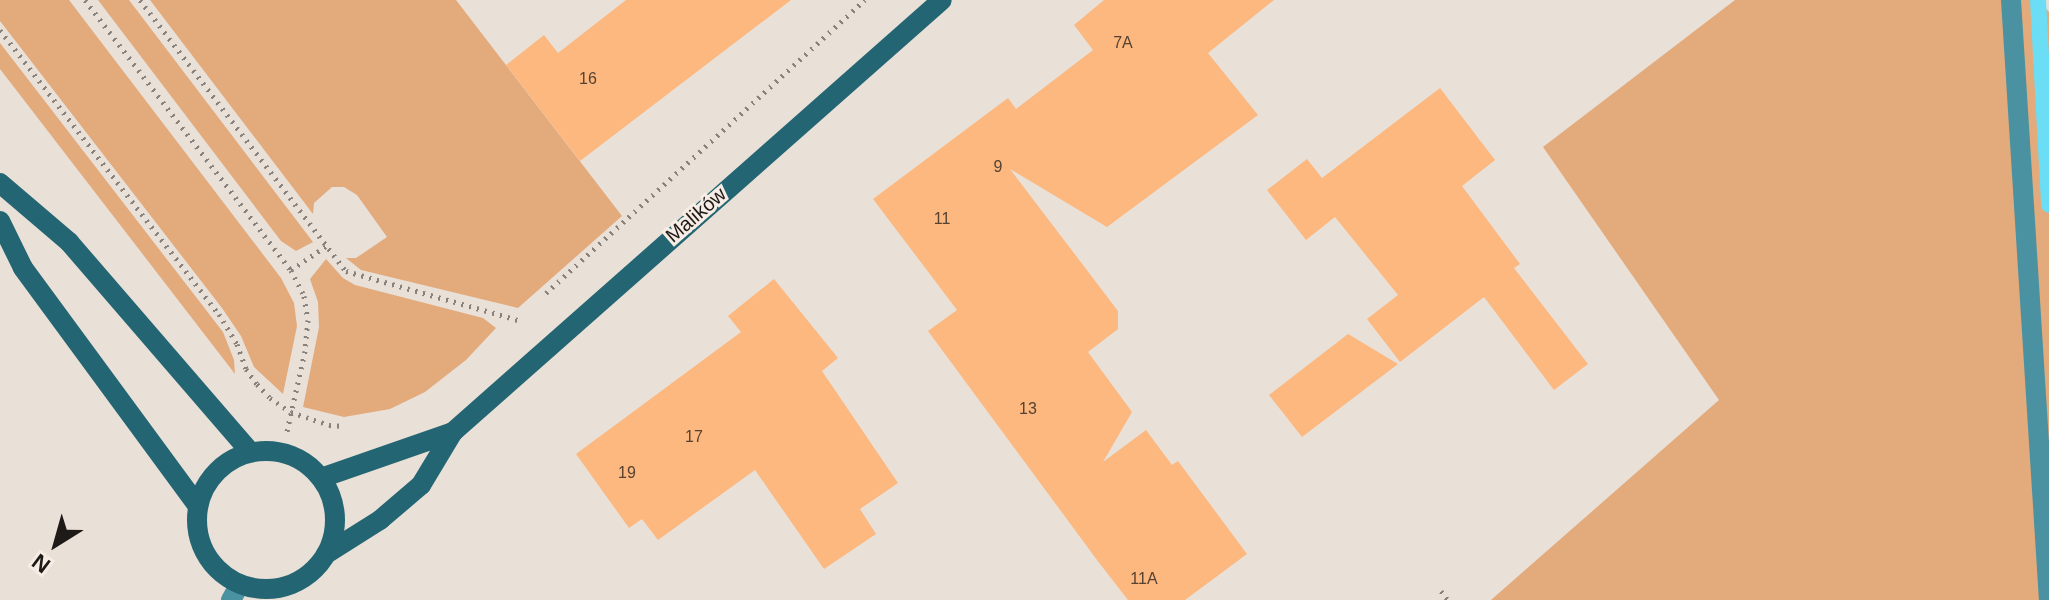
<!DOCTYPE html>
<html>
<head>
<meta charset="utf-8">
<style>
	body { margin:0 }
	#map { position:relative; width:2049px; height:600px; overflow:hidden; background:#e9e0d8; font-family:Helvetica,sans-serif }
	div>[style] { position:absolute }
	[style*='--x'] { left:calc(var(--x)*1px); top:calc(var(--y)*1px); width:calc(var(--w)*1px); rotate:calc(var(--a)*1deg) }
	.green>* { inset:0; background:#e3aa7c }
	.stream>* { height:16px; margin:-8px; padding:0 8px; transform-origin:8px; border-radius:8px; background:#6bddf4 }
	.building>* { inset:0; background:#fcb87f }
	.path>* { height:5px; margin-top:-2.5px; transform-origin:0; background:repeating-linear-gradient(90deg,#88817c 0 2px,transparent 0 8px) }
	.service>* { height:20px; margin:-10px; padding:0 10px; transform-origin:10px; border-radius:10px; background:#4a92a1 }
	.tertiary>* { height:20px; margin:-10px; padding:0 10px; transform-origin:10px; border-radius:10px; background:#4a92a1 }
	.secondary>* { height:20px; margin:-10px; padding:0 10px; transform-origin:10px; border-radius:10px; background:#236572 }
	.secondary>.ring { margin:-10px; padding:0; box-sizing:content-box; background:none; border:20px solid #236572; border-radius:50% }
	span { translate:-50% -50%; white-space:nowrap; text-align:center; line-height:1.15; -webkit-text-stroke:6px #f7ede5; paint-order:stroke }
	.number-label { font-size:16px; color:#564232 }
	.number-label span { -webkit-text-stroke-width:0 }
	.street-label { font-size:20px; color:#1e1a18 }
	.north { position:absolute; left:16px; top:504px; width:80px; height:80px; -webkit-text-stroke:6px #f7ede5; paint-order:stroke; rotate:217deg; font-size:22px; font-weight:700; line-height:32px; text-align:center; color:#1e1a18 }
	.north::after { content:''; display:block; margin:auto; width:28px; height:36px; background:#1e1a18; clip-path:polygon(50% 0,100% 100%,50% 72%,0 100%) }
</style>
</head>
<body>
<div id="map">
	<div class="green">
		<i style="clip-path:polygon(0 0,69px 0,281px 278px,294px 303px,297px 326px,283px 394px,254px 367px,241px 336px,222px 308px,0 21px)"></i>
		<i style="clip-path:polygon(98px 0,129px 0,313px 242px,296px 251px,281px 241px)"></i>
		<i style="clip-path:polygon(150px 0,456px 0,622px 216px,518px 308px,361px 270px,346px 258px,356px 258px,387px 237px,357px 195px,344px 187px,332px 187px,314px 203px,313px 214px)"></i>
		<i style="clip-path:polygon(1735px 0,2039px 0,2049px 12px,2049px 600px,1491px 600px,1719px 400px,1543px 147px)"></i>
		<i style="clip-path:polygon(0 43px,223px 332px,234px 360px,235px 374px,0 69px)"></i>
		<i style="clip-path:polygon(326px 259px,343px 278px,355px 285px,483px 318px,496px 328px,466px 360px,425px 392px,390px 409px,344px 417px,303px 407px,319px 327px,318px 302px,310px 279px)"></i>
	</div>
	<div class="stream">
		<i style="--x:2038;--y:0;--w:205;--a:86.9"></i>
	</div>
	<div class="building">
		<i style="clip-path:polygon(626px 0,791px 0,580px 161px,506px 65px,544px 35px,558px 53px)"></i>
		<i style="clip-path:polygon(1104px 0,1274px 0,1208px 53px,1258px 115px,1107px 227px,1010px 169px,1118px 311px,1118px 329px,1088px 352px,1132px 412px,1103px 462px,1146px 430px,1172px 465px,1178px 461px,1247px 554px,1185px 600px,1128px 600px,1097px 560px,928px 331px,957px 310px,873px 199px,1008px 98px,1016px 109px,1093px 50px,1074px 25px)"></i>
		<i style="clip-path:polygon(1440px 88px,1495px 160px,1462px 186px,1520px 264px,1514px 268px,1588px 364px,1554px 390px,1484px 297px,1400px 362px,1367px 319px,1398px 295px,1335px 217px,1306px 240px,1267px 190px,1307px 159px,1322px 178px)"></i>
		<i style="clip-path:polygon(774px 279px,838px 358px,822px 371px,898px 483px,860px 509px,876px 534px,824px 569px,755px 470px,658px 540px,642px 519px,629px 528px,576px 454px,741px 332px,728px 316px)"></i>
		<i style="clip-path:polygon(1348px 334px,1398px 364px,1302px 437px,1269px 395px)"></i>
	</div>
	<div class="path">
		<i style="--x:85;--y:0;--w:340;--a:52.7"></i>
		<i style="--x:291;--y:270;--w:29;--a:63"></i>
		<i style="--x:304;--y:296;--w:24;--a:81"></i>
		<i style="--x:308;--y:320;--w:31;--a:96"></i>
		<i style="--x:305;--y:351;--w:87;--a:102.6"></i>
		<i style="--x:140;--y:0;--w:340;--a:52.8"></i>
		<i style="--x:346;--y:271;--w:179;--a:15.9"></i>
		<i style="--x:0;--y:30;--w:359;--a:52.4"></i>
		<i style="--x:219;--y:314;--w:35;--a:59"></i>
		<i style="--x:237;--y:344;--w:27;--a:70"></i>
		<i style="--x:246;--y:369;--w:19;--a:54"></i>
		<i style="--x:257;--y:384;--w:19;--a:47"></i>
		<i style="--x:270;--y:398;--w:25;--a:34"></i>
		<i style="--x:291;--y:412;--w:40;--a:18.9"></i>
		<i style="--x:329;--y:425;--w:16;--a:4"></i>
		<i style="--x:291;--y:270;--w:42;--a:-34.4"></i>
		<i style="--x:546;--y:293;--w:433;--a:-42.6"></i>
		<i style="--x:1441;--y:591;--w:11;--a:52"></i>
	</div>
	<div class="service">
		<i style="--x:2011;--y:0;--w:601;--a:86.38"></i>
	</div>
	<div class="tertiary">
		<i style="--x:231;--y:600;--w:18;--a:-61"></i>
	</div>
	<div class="secondary">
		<i style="--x:0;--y:183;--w:91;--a:40.5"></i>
		<i style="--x:69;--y:242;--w:277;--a:49.2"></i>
		<i style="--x:0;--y:221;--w:52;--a:63.9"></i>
		<i style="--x:23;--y:268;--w:295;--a:53.7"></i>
		<i class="ring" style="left:197px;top:451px;width:118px;height:118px"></i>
		<i style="--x:321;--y:478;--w:140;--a:-19.2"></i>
		<i style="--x:326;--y:554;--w:64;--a:-32.2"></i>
		<i style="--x:380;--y:520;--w:54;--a:-40.5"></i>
		<i style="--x:421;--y:485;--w:62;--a:-58.9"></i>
		<i style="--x:453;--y:432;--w:652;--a:-41.46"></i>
	</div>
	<div class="number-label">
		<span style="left:1123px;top:43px">7A</span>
		<span style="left:588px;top:79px">16</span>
		<span style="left:998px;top:167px">9</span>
		<span style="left:942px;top:219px">11</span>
		<span style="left:1028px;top:409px">13</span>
		<span style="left:694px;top:437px">17</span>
		<span style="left:627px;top:473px">19</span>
		<span style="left:1144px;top:579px">11A</span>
	</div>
	<div class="street-label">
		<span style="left:696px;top:215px;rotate:-41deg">Malików</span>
	</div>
	<div class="north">N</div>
</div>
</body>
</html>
